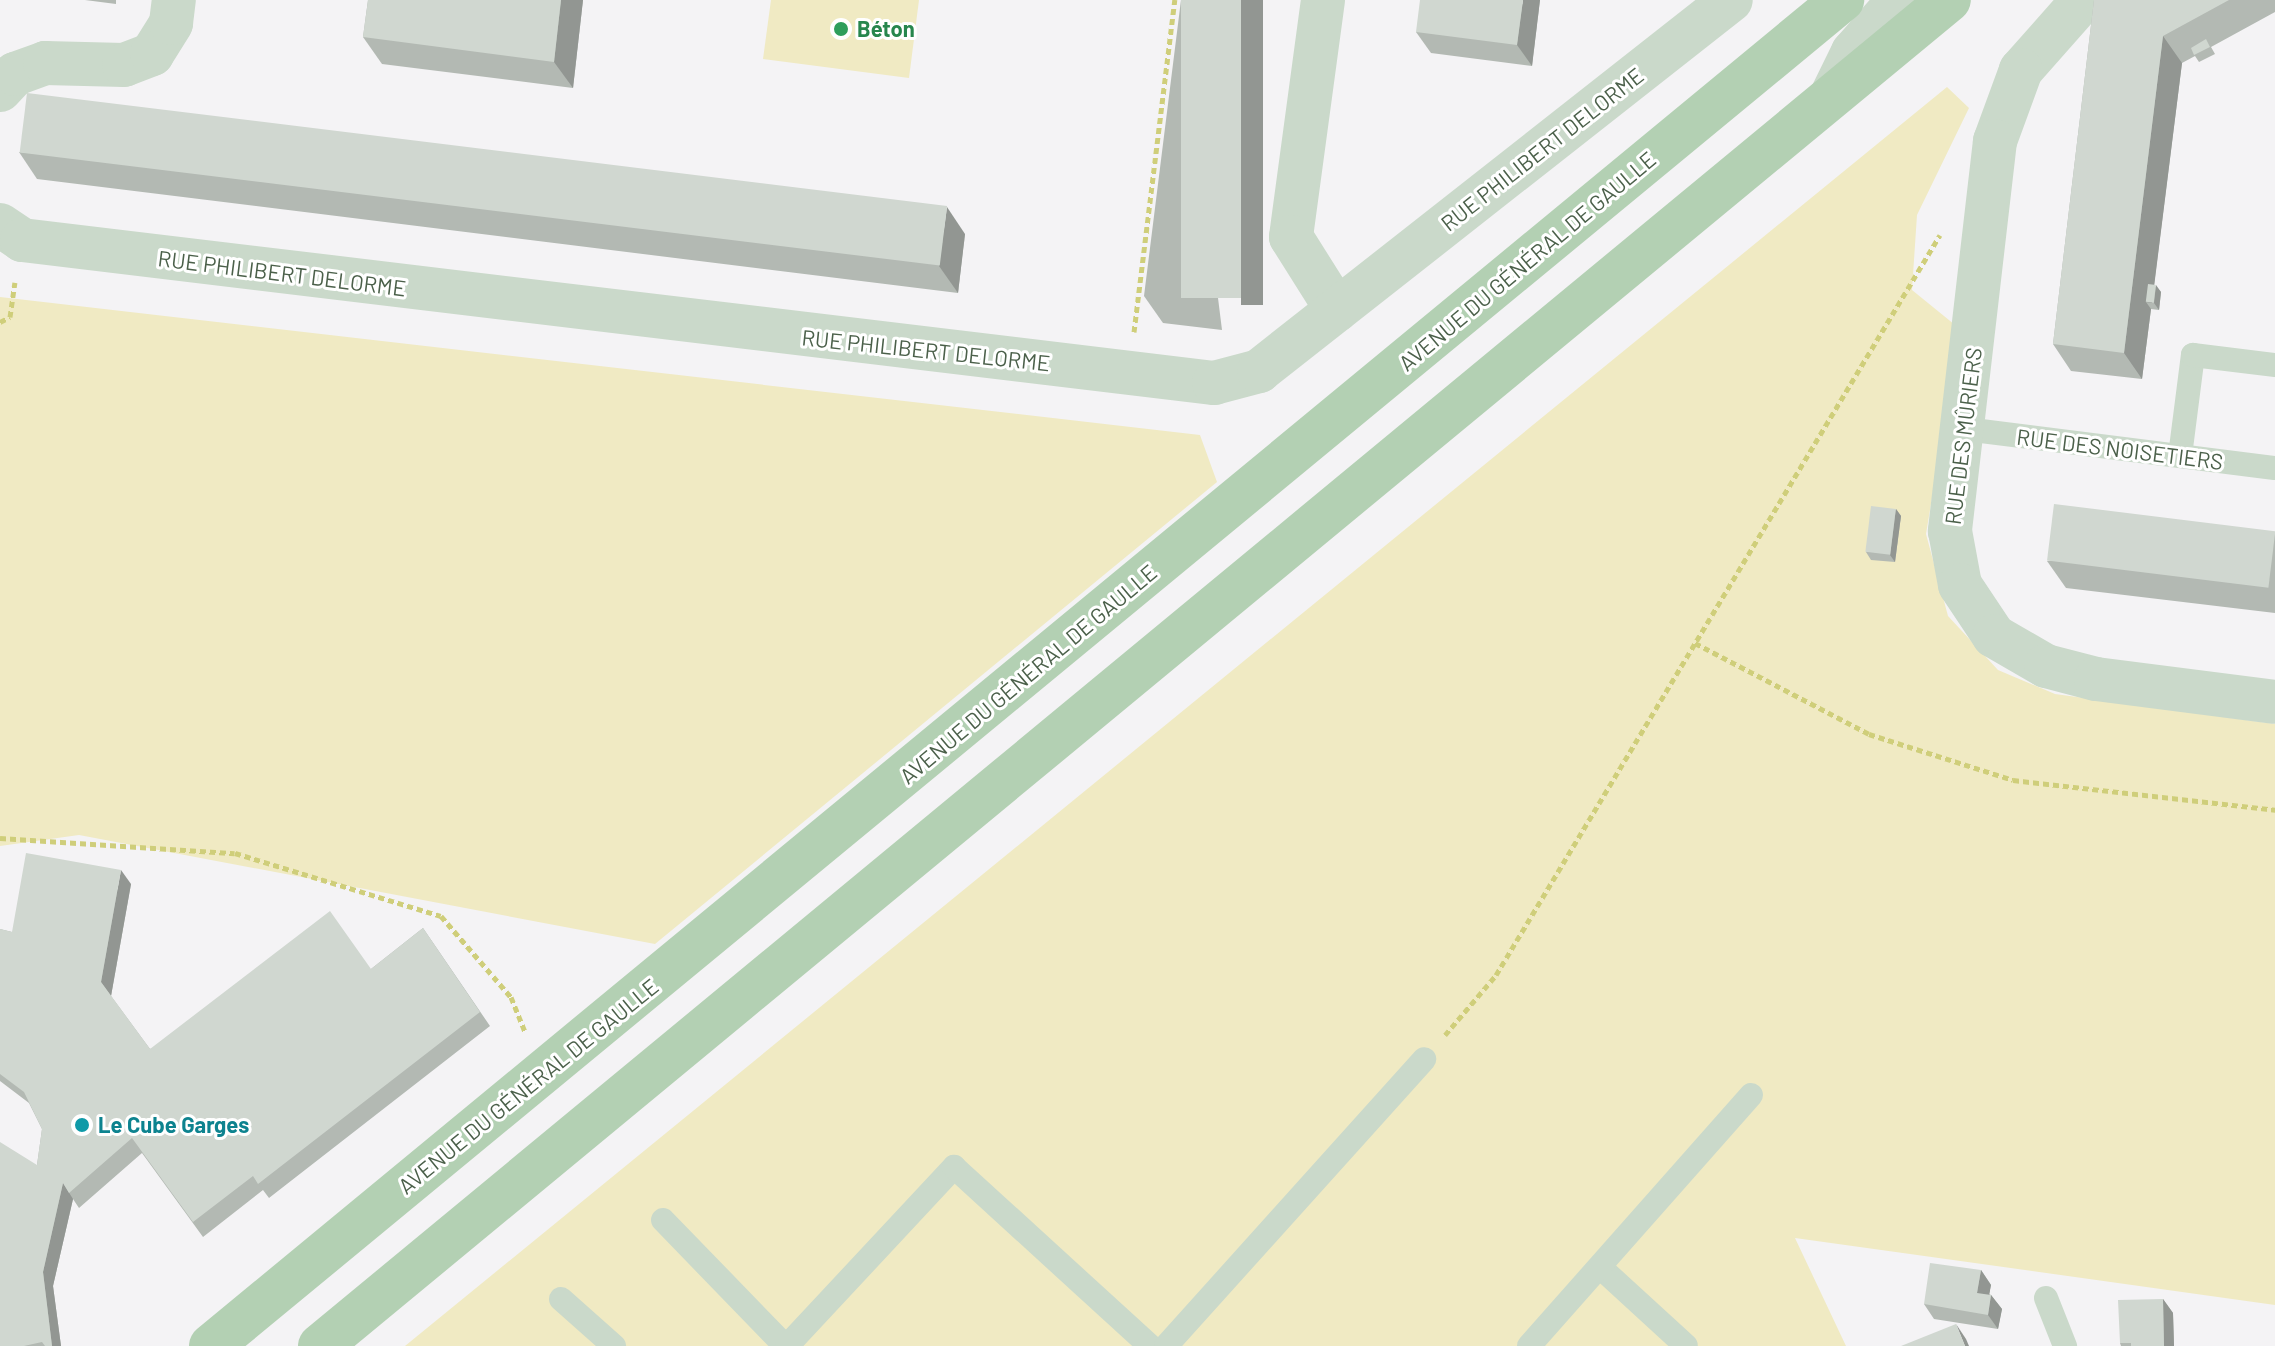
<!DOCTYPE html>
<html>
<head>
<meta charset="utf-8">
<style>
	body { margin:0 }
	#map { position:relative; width:2275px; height:1346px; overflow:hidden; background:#f4f3f5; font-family:Barlow,sans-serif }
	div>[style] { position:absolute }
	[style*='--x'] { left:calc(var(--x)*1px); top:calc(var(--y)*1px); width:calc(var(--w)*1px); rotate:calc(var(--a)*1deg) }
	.green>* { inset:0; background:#f0eac3 }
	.path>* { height:5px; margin-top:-2.5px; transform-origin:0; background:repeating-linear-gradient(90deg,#cfce7a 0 6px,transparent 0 10px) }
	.service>* { height:24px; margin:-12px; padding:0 12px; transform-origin:12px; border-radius:12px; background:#cad9ca }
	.minor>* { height:44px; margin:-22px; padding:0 22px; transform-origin:22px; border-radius:22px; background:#cad9ca }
	.primary>* { height:44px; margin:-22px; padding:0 22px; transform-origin:22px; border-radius:22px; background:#b3d0b3 }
	.wall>* { inset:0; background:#b3b9b3 }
	.shaded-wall>* { inset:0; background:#929692; transform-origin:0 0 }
	.building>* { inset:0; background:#d0d7d0; transform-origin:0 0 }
	.dots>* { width:22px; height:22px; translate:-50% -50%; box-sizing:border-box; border:4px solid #fff; border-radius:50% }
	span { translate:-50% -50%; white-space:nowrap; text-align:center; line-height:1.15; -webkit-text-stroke:6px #fff; paint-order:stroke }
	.leisure-label { font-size:22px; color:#27864d; font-weight:700 }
	.left { translate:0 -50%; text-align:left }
	.street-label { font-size:22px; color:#4b604a }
	.culture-label { font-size:22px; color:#0d838f; font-weight:700 }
</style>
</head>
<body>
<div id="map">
	<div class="green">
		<i style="clip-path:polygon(771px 0,919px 0,909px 78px,763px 59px)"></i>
		<i style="clip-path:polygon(1947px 87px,1969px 108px,1917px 215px,1912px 290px,1960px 329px,1926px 534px,1948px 616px,1998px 670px,2055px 694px,2275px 724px,2275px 1305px,1795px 1238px,1846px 1346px,405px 1346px)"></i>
		<i style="clip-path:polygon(0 297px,1200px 435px,1217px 482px,655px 944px,79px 835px,0 846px)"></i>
	</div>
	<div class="path">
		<i style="--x:0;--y:322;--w:11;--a:-27"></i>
		<i style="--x:10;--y:317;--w:35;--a:-82"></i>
		<i style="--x:1134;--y:332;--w:335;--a:-83"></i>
		<i style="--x:1695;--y:643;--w:196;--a:27.6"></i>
		<i style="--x:1869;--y:734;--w:151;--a:17.7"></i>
		<i style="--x:2013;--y:780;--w:264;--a:6.5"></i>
		<i style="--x:0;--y:838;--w:235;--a:3.7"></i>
		<i style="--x:235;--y:853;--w:215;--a:17"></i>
		<i style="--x:441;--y:916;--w:107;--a:49.2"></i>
		<i style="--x:511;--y:997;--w:38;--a:68"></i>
		<i style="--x:1445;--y:1035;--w:79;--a:-49.6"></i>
		<i style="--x:1496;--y:975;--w:863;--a:-59.04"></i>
	</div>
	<div class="service">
		<i style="--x:1965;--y:429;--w:312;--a:7.2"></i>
		<i style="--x:2180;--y:456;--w:102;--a:-82.7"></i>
		<i style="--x:2193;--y:355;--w:83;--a:7"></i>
		<i style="--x:663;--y:1220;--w:175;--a:45.9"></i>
		<i style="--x:1601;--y:1268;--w:115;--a:42.5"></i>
		<i style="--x:2046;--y:1298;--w:52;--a:68.4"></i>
		<i style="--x:561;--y:1299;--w:71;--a:41.6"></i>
		<i style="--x:787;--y:1346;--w:245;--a:-47"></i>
		<i style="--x:954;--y:1167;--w:265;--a:42.4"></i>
		<i style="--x:1166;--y:1346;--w:386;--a:-48"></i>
		<i style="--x:1529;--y:1346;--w:335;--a:-48.5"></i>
	</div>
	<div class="minor">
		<i style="--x:1323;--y:0;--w:239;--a:97.7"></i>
		<i style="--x:1291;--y:237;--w:86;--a:57.8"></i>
		<i style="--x:2083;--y:0;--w:94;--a:131.5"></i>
		<i style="--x:2021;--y:70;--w:76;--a:110.1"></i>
		<i style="--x:1995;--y:141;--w:393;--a:96.6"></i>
		<i style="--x:1950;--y:531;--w:55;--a:79.5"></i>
		<i style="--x:1960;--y:585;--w:61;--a:56.3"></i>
		<i style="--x:1994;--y:636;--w:60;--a:30"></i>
		<i style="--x:2046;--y:666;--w:52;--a:14.6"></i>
		<i style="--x:2096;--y:679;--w:180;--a:7.3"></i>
		<i style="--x:0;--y:90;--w:22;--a:-47"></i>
		<i style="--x:15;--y:74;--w:32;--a:-20"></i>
		<i style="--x:45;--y:63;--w:79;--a:1.5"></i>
		<i style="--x:124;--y:65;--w:30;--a:-21"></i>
		<i style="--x:152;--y:54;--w:36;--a:-58"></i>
		<i style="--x:171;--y:23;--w:23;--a:-83"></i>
		<i style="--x:1832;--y:95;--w:48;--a:-64"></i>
		<i style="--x:1853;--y:52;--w:69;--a:-48.5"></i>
		<i style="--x:0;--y:225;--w:27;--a:34"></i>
		<i style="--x:22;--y:240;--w:1201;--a:6.84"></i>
		<i style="--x:1214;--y:383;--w:47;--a:-14.9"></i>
		<i style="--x:1259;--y:371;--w:600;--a:-38.17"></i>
	</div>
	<div class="primary">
		<i style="--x:211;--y:1346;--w:2115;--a:-39.53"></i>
		<i style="--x:320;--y:1346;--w:2113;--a:-39.57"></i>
	</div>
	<div class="wall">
		<i style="clip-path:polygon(85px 0,116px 0,116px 4px)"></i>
		<i style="clip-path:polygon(368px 0,583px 0,573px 88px,382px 64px,363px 37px)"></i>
		<i style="clip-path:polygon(1181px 0,1222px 330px,1163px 323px,1144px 296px)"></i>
		<i style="clip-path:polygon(1540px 0,1532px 66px,1431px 53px,1416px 32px)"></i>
		<i style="clip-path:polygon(2094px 0,2275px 0,2275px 12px,2211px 47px,2215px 54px,2199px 62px,2195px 56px,2182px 63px,2154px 285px,2161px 292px,2159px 310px,2151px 309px,2142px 379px,2071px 371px,2053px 344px)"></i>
		<i style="clip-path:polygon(19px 152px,965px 234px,958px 293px,37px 179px)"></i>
		<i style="clip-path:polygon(1896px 509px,1901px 516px,1895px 562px,1871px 560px,1866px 552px)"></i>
		<i style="clip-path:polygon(2275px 532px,2275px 613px,2066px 588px,2047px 561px)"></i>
		<i style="clip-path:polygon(131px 884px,111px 996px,150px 1049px,371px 969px,423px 928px,490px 1026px,269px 1198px,263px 1190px,203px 1237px,142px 1153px,79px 1208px,73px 1199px,53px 1286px,61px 1346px,0 1346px,37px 1165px,42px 1129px,29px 1103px,0 1081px,0 929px,12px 932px)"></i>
		<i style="clip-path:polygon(1981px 1270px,1991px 1285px,1989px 1294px,1991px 1295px,2002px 1309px,1998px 1329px,1934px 1319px,1924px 1304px)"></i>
		<i style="clip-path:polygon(2163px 1299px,2173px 1313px,2174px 1346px,2121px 1346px,2120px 1343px)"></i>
	</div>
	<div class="shaded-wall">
		<i style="clip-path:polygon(561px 0,583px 0,573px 88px,554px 62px)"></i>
		<i style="left:1241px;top:0;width:22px;height:305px"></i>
		<i style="clip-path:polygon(1523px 0,1540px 0,1532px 66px,1517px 45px)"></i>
		<i style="clip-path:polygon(2163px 36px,2182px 63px,2152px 303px,2146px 302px,2151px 309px,2142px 379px,2124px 353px)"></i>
		<i style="clip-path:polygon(947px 207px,965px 234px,958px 293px,939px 266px)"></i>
		<i style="clip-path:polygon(2156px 285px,2161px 292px,2159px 310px,2154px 303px)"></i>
		<i style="clip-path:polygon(1896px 509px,1901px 516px,1895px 562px,1890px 555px)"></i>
		<i style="clip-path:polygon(121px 870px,131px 884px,111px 996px,101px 982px)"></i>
		<i style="clip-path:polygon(63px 1183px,73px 1199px,53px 1286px,61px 1346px,52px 1346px,43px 1272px)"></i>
		<i style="clip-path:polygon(1981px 1270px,1991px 1285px,1987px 1307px,1977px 1293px)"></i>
		<i style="clip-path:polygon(1991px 1295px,2002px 1309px,1998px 1329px,1988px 1315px)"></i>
		<i style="clip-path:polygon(2163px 1299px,2173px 1313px,2174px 1346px,2164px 1346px)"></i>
		<i style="clip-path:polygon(1956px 1324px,1966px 1339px,1969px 1346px,1965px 1346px)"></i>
	</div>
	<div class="building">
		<i style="clip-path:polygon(368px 0,561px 0,554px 62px,363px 37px)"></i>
		<i style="left:1181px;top:0;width:60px;height:298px"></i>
		<i style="clip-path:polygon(1420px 0,1523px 0,1517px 45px,1416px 32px)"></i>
		<i style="clip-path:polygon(2094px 0,2229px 0,2163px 36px,2124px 353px,2053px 344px)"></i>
		<i style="clip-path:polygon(2206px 39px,2210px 47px,2194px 55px,2191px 48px)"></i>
		<i style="left:27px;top:93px;width:927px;height:60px;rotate:7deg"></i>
		<i style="left:2148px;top:284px;width:8px;height:18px;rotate:7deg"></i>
		<i style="left:2054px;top:504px;width:223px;height:57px;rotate:7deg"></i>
		<i style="left:1871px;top:506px;width:25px;height:46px;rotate:7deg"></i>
		<i style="clip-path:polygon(26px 853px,121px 870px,101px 982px,150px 1049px,330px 911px,371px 969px,423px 928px,480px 1012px,258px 1184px,253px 1176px,193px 1222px,132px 1138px,69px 1193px,63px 1183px,43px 1272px,52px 1346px,45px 1346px,42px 1342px,24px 1346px,0 1346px,0 1142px,37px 1165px,42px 1129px,24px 1092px,0 1074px,0 929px,12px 932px)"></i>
		<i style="clip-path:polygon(1930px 1263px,1981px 1270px,1977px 1293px,1991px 1295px,1988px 1315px,1924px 1304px)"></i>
		<i style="clip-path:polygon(2163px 1299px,2164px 1346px,2131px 1346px,2131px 1343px,2120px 1343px,2118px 1300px)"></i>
		<i style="clip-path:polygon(1956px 1324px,1965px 1346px,1901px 1346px)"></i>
	</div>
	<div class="dots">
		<i style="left:841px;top:29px;background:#2e9e5b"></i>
		<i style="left:82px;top:1125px;background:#0f9aa8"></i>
	</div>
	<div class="leisure-label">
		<span class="left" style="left:857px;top:29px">Béton</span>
	</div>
	<div class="street-label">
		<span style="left:1542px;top:149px;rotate:-38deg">RUE PHILIBERT DELORME</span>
		<span style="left:1527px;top:261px;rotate:-40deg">AVENUE DU GÉNÉRAL DE GAULLE</span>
		<span style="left:282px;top:273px;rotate:7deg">RUE PHILIBERT DELORME</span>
		<span style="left:926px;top:350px;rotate:6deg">RUE PHILIBERT DELORME</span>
		<span style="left:1963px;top:436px;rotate:-83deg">RUE DES MÛRIERS</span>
		<span style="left:2120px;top:449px;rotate:7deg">RUE DES NOISETIERS</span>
		<span style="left:1028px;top:674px;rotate:-40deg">AVENUE DU GÉNÉRAL DE GAULLE</span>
		<span style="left:528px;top:1086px;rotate:-39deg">AVENUE DU GÉNÉRAL DE GAULLE</span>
	</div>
	<div class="culture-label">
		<span class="left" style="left:98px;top:1125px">Le Cube Garges</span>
	</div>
</div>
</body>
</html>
